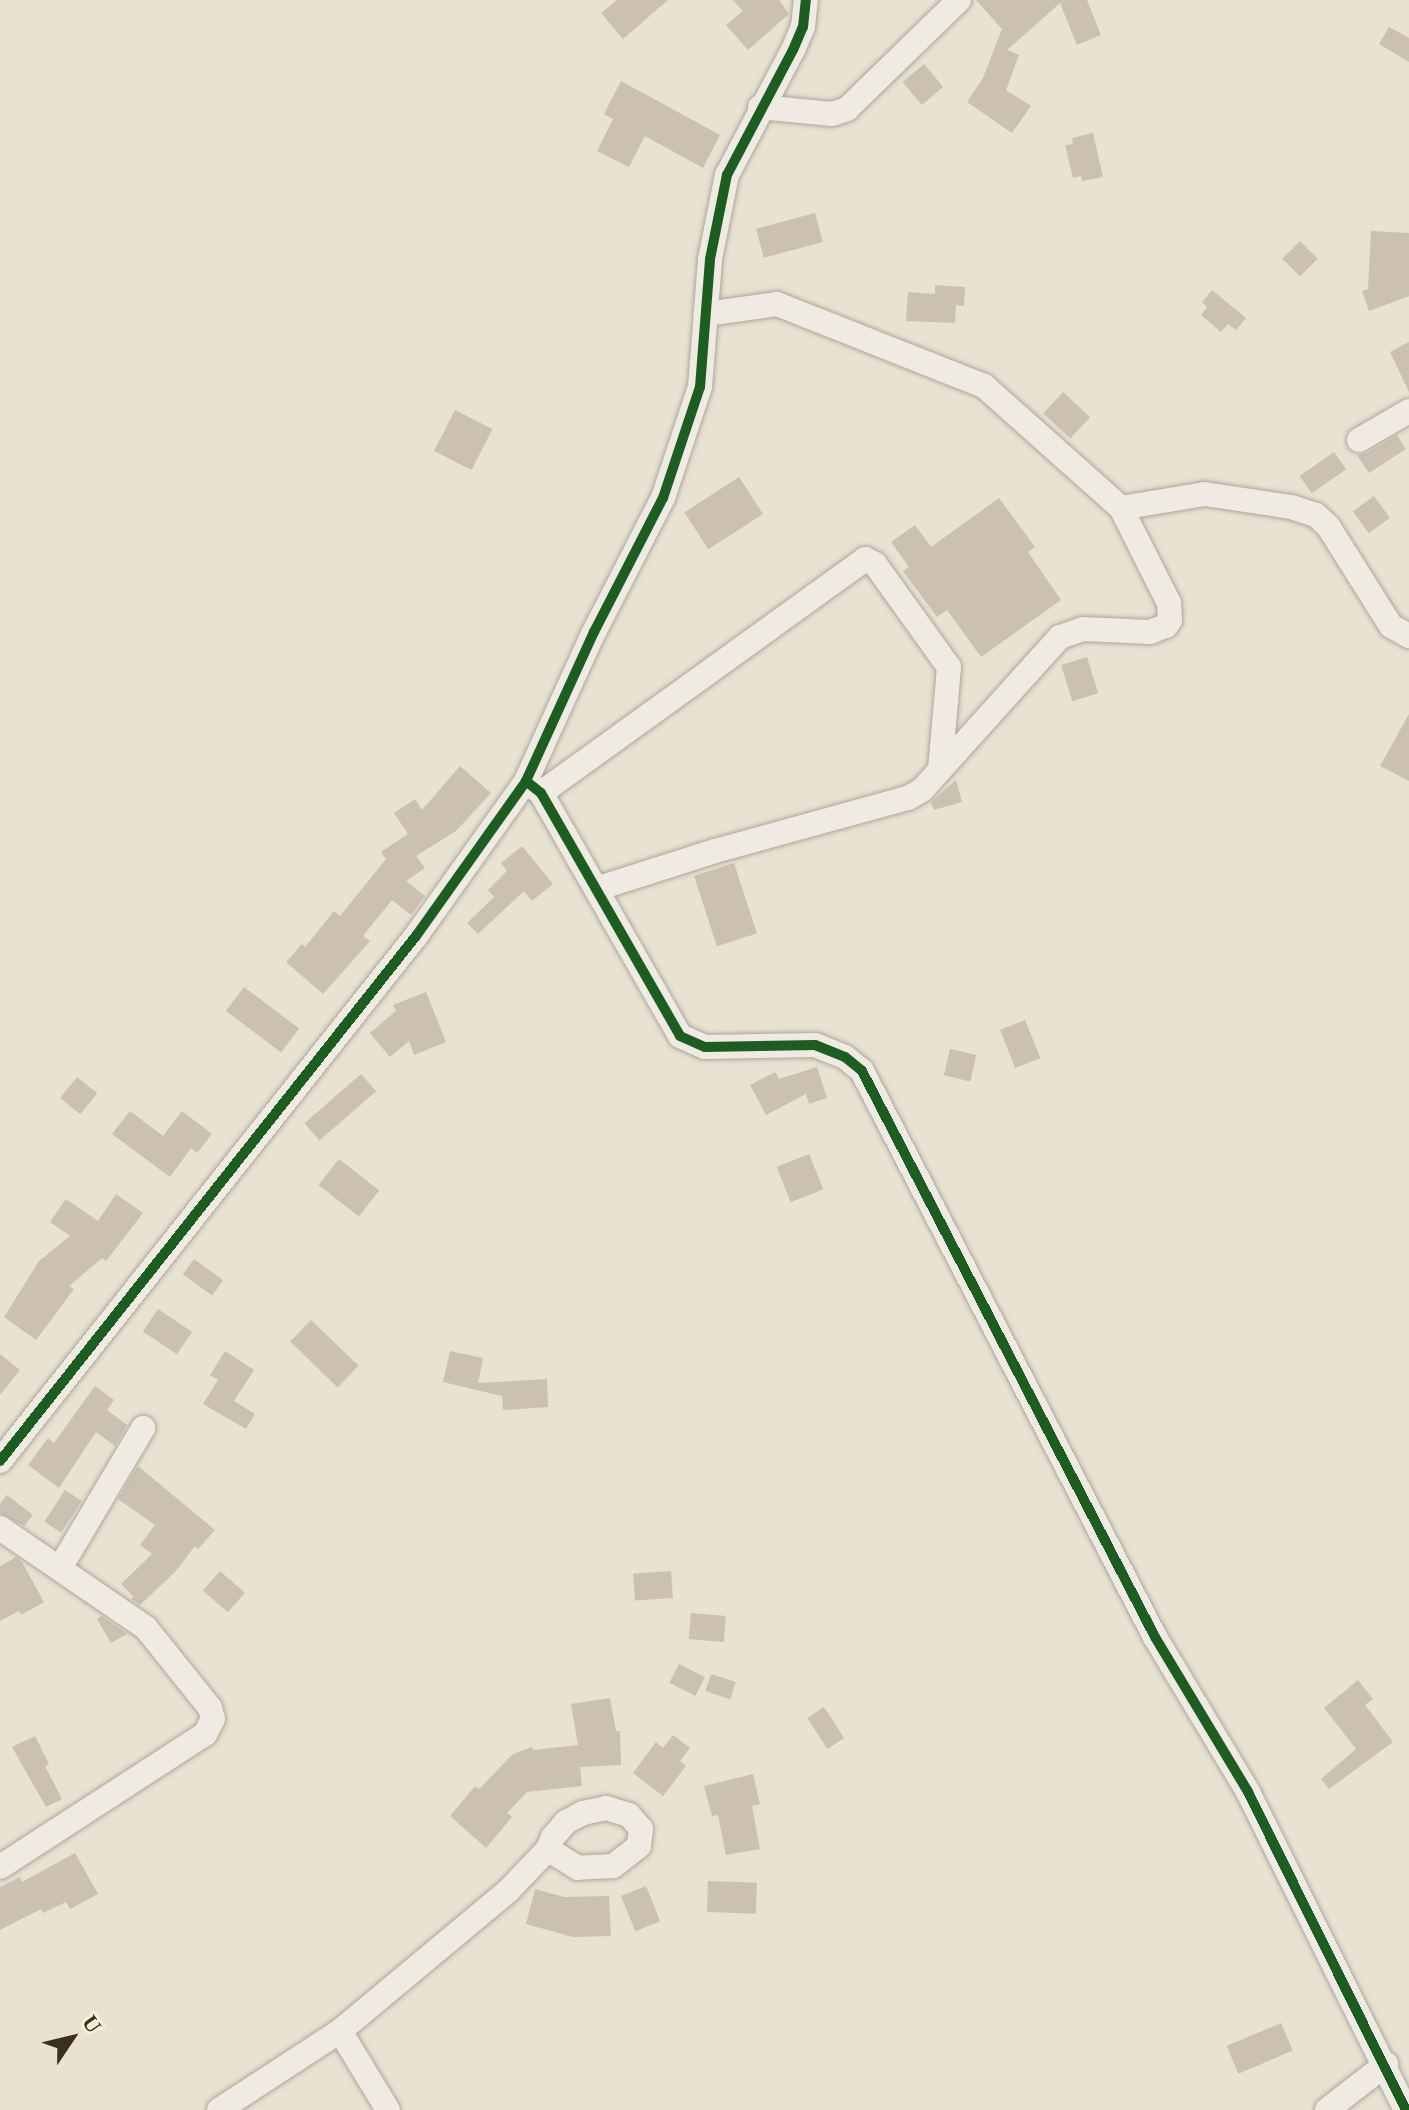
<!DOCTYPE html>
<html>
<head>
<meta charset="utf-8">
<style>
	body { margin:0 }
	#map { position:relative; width:1409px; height:2110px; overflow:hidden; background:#e7e2d1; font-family:"Times New Roman",serif }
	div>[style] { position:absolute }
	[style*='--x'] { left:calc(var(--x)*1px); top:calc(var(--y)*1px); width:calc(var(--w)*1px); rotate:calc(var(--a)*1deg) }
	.building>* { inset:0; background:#cbc0b2; transform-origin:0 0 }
	.roads { filter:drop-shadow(0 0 2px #ada799) drop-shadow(0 0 2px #ada799) }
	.minor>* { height:24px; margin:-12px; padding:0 12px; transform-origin:12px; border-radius:12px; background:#efebe3 }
	.cycleway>* { height:10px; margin:-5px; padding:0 5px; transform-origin:5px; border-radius:5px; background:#1b5e20 }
	span { translate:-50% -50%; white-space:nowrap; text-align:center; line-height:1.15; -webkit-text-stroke:7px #f7efd8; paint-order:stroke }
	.north { position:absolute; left:32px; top:1998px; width:80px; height:80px; -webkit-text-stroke:6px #f7efd8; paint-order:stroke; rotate:55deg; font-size:22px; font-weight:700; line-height:32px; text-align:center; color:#3d2f20 }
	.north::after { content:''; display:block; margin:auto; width:28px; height:36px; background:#3d2f20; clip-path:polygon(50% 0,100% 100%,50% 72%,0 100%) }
</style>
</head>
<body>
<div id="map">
	<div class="building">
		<i style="clip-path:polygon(617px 0,668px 0,623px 39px,601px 13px)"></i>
		<i style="clip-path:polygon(733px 0,779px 0,789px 14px,748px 50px,726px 25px,743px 11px)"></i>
		<i style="clip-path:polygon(976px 0,1087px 0,1101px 35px,1077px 45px,1060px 3px,1007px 50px,1019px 55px,1006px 90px,1031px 106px,1012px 133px,967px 102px,983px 78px,1002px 29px)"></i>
		<i style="clip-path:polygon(1389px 27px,1409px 38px,1409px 62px,1379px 44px)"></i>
		<i style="left:924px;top:64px;width:30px;height:28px;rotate:50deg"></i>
		<i style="clip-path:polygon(621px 81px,720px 135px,703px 168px,645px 136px,629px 167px,597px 151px,613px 119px,604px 114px)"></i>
		<i style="clip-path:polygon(1093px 133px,1103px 177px,1082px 181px,1081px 176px,1073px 178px,1065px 145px,1073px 144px,1072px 138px)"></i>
		<i style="left:815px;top:213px;width:30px;height:61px;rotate:75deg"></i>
		<i style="clip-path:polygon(1371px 231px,1409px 233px,1409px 296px,1369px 311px,1362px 291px,1368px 289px)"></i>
		<i style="left:1300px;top:241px;width:25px;height:25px;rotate:45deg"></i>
		<i style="clip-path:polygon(935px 285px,965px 287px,964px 306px,956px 305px,955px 323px,906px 321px,908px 292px,935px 294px)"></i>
		<i style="clip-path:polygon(1212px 290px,1246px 318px,1236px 330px,1228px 324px,1221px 332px,1201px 315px,1207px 307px,1202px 302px)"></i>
		<i style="clip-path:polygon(1409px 342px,1409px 392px,1390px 352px)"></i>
		<i style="left:1063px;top:392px;width:37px;height:29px;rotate:43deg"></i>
		<i style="left:455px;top:410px;width:42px;height:46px;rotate:27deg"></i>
		<i style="clip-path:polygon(1397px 435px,1406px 449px,1369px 473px,1357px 455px,1367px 453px)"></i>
		<i style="left:1334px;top:452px;width:21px;height:42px;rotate:55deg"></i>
		<i style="left:739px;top:477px;width:44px;height:65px;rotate:57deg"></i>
		<i style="left:1374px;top:496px;width:27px;height:26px;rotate:54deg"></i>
		<i style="clip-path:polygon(999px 498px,1035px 547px,1028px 552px,1061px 600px,981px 657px,947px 610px,937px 617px,903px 571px,909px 567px,891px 542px,915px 525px,931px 547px)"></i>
		<i style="left:1087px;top:657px;width:38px;height:27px;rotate:73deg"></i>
		<i style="clip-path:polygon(1409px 714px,1409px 781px,1380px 766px)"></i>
		<i style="clip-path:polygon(460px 766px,491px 793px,456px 831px,416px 856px,425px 868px,406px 881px,425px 896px,411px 915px,392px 900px,363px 936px,370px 941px,323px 994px,286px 962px,302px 944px,305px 947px,334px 911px,340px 916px,386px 859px,381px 852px,408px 834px,394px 813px,415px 799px,422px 810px)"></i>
		<i style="clip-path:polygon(956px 780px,962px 802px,934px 810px,931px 802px)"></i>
		<i style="clip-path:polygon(522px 846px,553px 884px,532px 901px,524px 891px,478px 934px,467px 923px,494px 897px,488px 890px,507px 871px,501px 863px)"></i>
		<i style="left:734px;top:863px;width:74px;height:42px;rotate:72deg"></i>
		<i style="left:244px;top:987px;width:69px;height:30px;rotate:37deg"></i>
		<i style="clip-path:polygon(426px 992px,446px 1042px,414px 1055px,409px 1041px,390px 1057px,370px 1033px,396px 1011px,393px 1005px)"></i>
		<i style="left:1025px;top:1020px;width:41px;height:27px;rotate:68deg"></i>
		<i style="left:950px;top:1049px;width:27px;height:27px;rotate:13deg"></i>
		<i style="clip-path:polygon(817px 1067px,827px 1098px,809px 1104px,806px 1094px,766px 1115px,750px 1085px,775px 1072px,779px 1079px)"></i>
		<i style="left:361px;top:1074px;width:23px;height:75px;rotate:49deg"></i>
		<i style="left:77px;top:1077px;width:26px;height:27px;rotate:39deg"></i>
		<i style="clip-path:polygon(130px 1111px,163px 1136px,182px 1111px,212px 1134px,197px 1153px,191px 1148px,170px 1177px,112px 1134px)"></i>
		<i style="left:809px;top:1154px;width:38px;height:35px;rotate:68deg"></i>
		<i style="left:339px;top:1159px;width:51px;height:33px;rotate:38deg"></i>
		<i style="clip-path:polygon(116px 1194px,143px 1213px,106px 1261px,102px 1258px,69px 1286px,74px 1289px,36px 1340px,4px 1317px,39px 1261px,70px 1236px,50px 1222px,66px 1199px,98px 1221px)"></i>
		<i style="left:194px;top:1259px;width:36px;height:19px;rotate:36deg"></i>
		<i style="left:158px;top:1309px;width:41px;height:27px;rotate:34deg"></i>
		<i style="left:311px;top:1320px;width:66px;height:30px;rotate:44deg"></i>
		<i style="clip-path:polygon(225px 1351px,254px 1370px,234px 1401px,255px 1414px,246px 1429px,203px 1404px,218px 1380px,210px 1375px)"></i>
		<i style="clip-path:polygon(450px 1351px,483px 1358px,478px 1383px,547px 1379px,548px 1407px,503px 1410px,502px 1396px,443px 1382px)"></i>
		<i style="clip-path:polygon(0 1354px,20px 1370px,0 1395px)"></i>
		<i style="clip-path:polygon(95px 1386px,114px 1400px,107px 1410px,127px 1425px,115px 1446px,96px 1432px,59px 1488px,28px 1465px,48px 1438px,54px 1443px)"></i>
		<i style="clip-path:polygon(138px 1466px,215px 1530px,198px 1549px,195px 1546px,175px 1572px,140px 1605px,131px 1599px,134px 1597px,121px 1584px,152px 1554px,140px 1545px,155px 1525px,118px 1499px)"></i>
		<i style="left:65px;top:1490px;width:20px;height:38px;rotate:33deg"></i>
		<i style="clip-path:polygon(7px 1495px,33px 1515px,24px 1526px,0 1513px,0 1504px)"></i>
		<i style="clip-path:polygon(16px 1557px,22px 1562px,44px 1602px,21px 1615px,19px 1611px,0 1621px,0 1566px)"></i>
		<i style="left:220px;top:1571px;width:33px;height:26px;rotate:41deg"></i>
		<i style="left:671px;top:1571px;width:27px;height:38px;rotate:86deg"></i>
		<i style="left:691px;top:1613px;width:35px;height:26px;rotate:5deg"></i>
		<i style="clip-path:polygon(102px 1616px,127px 1634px,111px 1643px,97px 1619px)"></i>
		<i style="left:679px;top:1664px;width:29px;height:21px;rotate:27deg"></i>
		<i style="left:711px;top:1674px;width:26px;height:18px;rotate:18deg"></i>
		<i style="clip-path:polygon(1358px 1680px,1373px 1699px,1365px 1705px,1393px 1742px,1329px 1789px,1321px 1779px,1356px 1749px,1324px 1708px)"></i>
		<i style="clip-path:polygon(610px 1698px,616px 1731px,620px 1731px,621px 1765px,580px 1767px,582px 1786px,527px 1792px,507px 1813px,512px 1817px,486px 1848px,450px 1816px,475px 1786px,479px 1789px,513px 1754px,532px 1747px,533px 1750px,578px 1745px,571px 1704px)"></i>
		<i style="left:824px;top:1707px;width:37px;height:20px;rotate:57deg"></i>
		<i style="clip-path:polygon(673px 1735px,690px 1748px,680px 1761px,686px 1766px,663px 1796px,633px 1773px,656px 1742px,663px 1748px)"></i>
		<i style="clip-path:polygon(35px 1736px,49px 1764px,45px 1766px,62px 1799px,46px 1807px,12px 1747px)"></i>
		<i style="clip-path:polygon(753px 1774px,760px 1804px,752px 1806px,760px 1849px,726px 1855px,718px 1815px,712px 1816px,704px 1786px)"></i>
		<i style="clip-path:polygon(75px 1853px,98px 1894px,70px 1909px,66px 1902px,43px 1913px,41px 1909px,0 1930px,0 1887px,20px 1877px,22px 1882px)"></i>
		<i style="left:708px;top:1881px;width:49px;height:31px;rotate:2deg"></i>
		<i style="left:646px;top:1886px;width:38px;height:27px;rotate:68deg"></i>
		<i style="clip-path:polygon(535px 1889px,564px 1897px,609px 1896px,611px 1936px,573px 1937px,526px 1924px)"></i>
		<i style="left:1281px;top:2023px;width:30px;height:59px;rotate:67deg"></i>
	</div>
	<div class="roads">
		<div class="minor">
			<i style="--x:760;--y:107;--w:72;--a:5.6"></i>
			<i style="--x:832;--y:114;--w:16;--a:-18"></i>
			<i style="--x:847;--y:109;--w:156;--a:-44.2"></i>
			<i style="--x:1359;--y:440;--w:58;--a:-30.1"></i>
			<i style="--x:1121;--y:508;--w:85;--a:-9.5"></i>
			<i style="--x:1205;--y:494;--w:87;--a:8.6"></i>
			<i style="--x:1291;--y:507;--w:26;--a:18"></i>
			<i style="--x:1316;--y:515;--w:16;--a:43"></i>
			<i style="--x:1328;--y:526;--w:118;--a:57.8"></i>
			<i style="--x:1391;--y:626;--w:21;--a:29"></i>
			<i style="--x:526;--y:781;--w:19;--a:39"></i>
			<i style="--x:541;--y:793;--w:280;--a:60.2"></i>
			<i style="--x:680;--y:1036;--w:27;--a:24"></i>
			<i style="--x:705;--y:1047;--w:110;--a:-1"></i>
			<i style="--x:815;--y:1045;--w:32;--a:22"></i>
			<i style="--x:845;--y:1057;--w:22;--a:39"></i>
			<i style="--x:862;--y:1071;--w:637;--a:62.63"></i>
			<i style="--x:1155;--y:1637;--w:181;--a:59"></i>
			<i style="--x:1248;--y:1792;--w:355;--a:63.6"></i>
			<i style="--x:541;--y:793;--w:400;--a:-35.8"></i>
			<i style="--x:865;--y:559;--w:11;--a:27"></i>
			<i style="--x:875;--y:564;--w:127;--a:54.3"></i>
			<i style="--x:949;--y:667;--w:103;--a:95"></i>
			<i style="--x:596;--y:889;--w:125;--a:-17.7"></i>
			<i style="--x:715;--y:851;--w:200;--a:-15.4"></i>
			<i style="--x:908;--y:798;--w:16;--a:-30"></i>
			<i style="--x:922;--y:790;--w:206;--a:-48"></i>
			<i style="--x:1060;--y:637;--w:24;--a:-19"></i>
			<i style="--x:1083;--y:629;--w:67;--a:2.6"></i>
			<i style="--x:1150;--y:632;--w:17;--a:-21"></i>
			<i style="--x:1166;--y:626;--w:7;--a:-56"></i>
			<i style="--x:1170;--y:620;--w:17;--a:-93"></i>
			<i style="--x:1169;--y:603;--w:106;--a:-116.8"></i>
			<i style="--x:1121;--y:508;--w:183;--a:-138.3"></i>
			<i style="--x:984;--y:386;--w:223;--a:-158.4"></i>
			<i style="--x:777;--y:304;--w:72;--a:172"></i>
			<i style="--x:0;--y:1461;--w:670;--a:-51.61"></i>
			<i style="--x:416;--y:936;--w:190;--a:-54.6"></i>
			<i style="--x:526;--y:781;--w:164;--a:-65.5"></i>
			<i style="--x:594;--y:632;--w:151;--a:-62.8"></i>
			<i style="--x:663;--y:498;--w:117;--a:-71.6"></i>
			<i style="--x:700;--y:387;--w:128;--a:-85.5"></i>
			<i style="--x:710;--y:259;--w:86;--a:-78.6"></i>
			<i style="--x:727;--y:175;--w:141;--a:-62.2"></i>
			<i style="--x:793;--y:50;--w:25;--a:-67"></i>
			<i style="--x:803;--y:27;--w:27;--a:-84"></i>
			<i style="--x:0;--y:1528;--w:177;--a:34.4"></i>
			<i style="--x:146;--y:1628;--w:102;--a:51.3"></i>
			<i style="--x:210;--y:1708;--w:11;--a:75"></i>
			<i style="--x:213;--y:1719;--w:17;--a:118"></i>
			<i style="--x:205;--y:1734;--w:244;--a:147"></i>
			<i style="--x:60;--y:1568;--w:163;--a:-59.3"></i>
			<i style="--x:340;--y:2031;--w:92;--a:58.7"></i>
			<i style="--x:219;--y:2110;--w:145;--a:-33.1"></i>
			<i style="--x:340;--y:2031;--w:220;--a:-39.8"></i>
			<i style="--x:509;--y:1890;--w:57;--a:-46.4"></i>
			<i style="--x:548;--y:1849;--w:13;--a:-67"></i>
			<i style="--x:553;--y:1837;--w:20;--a:-49"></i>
			<i style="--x:566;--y:1822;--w:19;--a:-28"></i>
			<i style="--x:583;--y:1813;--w:24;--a:-12"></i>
			<i style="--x:606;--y:1808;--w:24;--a:17"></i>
			<i style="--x:629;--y:1815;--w:18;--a:49"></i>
			<i style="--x:641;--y:1829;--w:17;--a:97"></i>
			<i style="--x:639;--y:1846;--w:33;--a:142"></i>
			<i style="--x:613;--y:1866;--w:35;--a:177"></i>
			<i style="--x:578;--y:1868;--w:36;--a:-148"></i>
			<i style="--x:1327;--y:2110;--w:75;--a:-37.9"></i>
		</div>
	</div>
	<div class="cycleway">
		<i style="--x:526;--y:781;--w:19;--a:39"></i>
		<i style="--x:541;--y:793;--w:280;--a:60.2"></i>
		<i style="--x:680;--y:1036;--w:27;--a:24"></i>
		<i style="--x:705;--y:1047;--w:110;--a:-1"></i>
		<i style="--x:815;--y:1045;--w:32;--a:22"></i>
		<i style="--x:845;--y:1057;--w:22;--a:39"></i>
		<i style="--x:862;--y:1071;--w:637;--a:62.63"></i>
		<i style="--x:1155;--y:1637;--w:181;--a:59"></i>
		<i style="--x:1248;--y:1792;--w:355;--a:63.6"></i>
		<i style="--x:0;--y:1461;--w:670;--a:-51.61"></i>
		<i style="--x:416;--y:936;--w:190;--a:-54.6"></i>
		<i style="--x:526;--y:781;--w:164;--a:-65.5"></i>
		<i style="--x:594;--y:632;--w:151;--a:-62.8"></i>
		<i style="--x:663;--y:498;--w:117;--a:-71.6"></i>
		<i style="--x:700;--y:387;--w:128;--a:-85.5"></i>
		<i style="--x:710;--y:259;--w:86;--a:-78.6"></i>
		<i style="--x:727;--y:175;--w:141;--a:-62.2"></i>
		<i style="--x:793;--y:50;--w:25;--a:-67"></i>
		<i style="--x:803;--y:27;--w:27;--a:-84"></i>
	</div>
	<div class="north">U</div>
</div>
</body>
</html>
